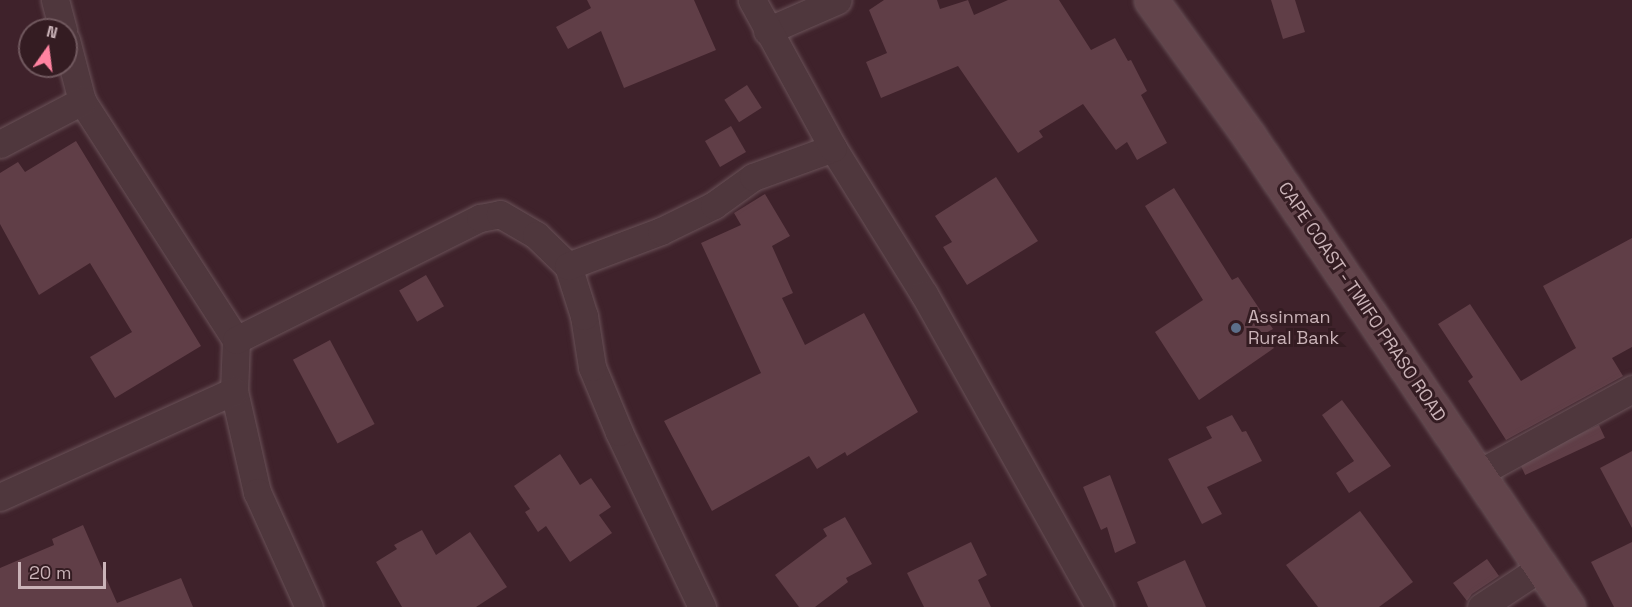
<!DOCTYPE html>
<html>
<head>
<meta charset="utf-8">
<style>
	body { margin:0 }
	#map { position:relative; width:1632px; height:607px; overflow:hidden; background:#3f222b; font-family:"Space Grotesk",sans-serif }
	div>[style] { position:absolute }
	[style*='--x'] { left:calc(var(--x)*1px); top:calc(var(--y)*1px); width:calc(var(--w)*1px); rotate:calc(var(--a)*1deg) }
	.building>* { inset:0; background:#603e47; transform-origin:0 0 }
	.roads { filter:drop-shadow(0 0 2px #6a5258) drop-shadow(0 0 2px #6a5258) }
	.minor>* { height:27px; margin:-13.5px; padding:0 13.5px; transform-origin:13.5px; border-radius:13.5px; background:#4f373d }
	.secondary>* { height:33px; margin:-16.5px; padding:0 16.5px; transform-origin:16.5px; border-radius:16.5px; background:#62444b }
	.dots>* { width:16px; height:16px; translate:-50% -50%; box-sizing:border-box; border:3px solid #341c22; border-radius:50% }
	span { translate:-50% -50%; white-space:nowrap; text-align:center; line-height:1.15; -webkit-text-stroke:6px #341c22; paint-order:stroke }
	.street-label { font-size:18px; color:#cab3b8 }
	.poi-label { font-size:18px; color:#cab3b8 }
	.left { translate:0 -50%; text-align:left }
	.north { position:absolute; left:18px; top:18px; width:60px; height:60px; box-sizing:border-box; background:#341c22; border:2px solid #70585e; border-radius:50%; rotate:14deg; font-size:16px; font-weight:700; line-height:24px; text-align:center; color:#cab3b8 }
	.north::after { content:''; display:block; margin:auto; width:21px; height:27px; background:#ff83a1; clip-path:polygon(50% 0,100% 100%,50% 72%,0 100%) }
	.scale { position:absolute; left:18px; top:562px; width:88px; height:27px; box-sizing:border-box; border:3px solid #cab3b8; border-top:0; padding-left:8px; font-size:18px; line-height:21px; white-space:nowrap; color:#cab3b8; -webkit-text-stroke:4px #341c22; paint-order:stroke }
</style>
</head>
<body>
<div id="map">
	<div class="building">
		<i style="clip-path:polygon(587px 0,694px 0,716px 50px,624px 88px,601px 31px,568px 49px,556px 27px,591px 8px)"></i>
		<i style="clip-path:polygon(884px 0,937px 0,940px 9px,968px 0,974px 15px,1008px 0,1059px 0,1091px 50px,1115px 38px,1128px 61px,1131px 60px,1147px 91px,1141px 95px,1167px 143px,1137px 160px,1127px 142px,1116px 150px,1083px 104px,1039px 131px,1043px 137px,1018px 153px,958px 66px,881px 98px,866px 62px,887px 53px,869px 10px)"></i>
		<i style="clip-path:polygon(1271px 0,1295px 0,1305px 32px,1283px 39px)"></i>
		<i style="left:747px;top:85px;width:27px;height:27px;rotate:57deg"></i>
		<i style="left:731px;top:126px;width:30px;height:30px;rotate:60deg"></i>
		<i style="clip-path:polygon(76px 141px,201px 346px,115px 398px,90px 357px,132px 332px,90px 263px,39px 295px,0 224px,0 173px,18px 162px,25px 172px)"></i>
		<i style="clip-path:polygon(996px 177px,1038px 241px,967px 285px,943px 247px,952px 242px,935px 216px)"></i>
		<i style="clip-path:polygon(1174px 188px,1232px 280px,1238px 277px,1273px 329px,1264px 334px,1274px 348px,1199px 400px,1155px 332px,1203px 300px,1145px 206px)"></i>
		<i style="clip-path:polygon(765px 194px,790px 236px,772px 246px,793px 293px,782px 298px,805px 345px,864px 313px,918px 412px,847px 456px,845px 452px,817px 469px,809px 456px,712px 511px,664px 421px,761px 373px,701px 243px,741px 225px,734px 213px)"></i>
		<i style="clip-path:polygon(1632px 238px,1632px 347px,1612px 358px,1623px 376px,1506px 440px,1468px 381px,1473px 377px,1438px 324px,1470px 304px,1521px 381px,1576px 348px,1543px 286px)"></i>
		<i style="left:426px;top:275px;width:36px;height:31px;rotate:60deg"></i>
		<i style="left:330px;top:340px;width:95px;height:42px;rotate:62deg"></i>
		<i style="clip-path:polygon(1342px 400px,1391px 466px,1349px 493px,1336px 473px,1354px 461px,1322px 415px)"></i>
		<i style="clip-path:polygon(1232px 415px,1242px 432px,1246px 431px,1262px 461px,1207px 487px,1222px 514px,1202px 524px,1168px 459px,1212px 438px,1206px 427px)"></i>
		<i style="left:1599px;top:425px;width:14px;height:88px;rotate:65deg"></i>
		<i style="clip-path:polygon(1632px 451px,1632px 528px,1600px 468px)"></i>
		<i style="clip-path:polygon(560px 454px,580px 485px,591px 478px,611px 507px,599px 515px,612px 533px,570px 562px,546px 526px,538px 532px,525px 512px,530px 509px,514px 486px)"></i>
		<i style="clip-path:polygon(1110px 475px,1136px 543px,1115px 553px,1107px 527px,1101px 530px,1083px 487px)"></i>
		<i style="clip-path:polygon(1360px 511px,1413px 582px,1379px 607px,1318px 607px,1286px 565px)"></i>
		<i style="clip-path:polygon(845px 517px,872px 564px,846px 578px,848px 582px,815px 607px,799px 607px,775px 575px,827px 536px,823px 529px)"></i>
		<i style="clip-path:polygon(83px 525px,117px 603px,181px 578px,193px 607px,0 607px,0 568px,54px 545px,52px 539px)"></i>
		<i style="clip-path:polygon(422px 530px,436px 555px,470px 532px,507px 587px,476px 607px,402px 607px,376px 562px,397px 549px,394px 545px)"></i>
		<i style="clip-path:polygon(971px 542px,987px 575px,978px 580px,991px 607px,924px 607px,907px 573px)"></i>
		<i style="clip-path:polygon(1632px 542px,1632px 607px,1614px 607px,1591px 562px)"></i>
		<i style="clip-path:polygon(1487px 559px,1499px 576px,1472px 594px,1467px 601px,1453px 583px)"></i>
		<i style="clip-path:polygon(1185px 560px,1206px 607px,1148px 607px,1137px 582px)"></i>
	</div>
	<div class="roads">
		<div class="minor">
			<i style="--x:55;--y:0;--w:31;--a:75"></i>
			<i style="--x:767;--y:31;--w:77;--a:-23.6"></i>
			<i style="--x:66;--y:40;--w:63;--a:75.3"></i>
			<i style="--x:82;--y:101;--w:284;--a:57.2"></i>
			<i style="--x:236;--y:340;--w:51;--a:92.2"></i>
			<i style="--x:234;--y:391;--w:104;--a:77.2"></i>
			<i style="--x:257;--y:492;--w:126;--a:65.7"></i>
			<i style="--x:0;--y:144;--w:93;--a:-27.7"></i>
			<i style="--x:833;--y:148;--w:172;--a:58.1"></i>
			<i style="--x:924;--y:294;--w:359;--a:60.7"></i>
			<i style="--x:236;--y:340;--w:273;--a:-26.6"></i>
			<i style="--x:480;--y:218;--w:20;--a:-11"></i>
			<i style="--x:500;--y:214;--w:42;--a:30.3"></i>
			<i style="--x:536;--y:235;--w:45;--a:44.1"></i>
			<i style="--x:1477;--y:474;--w:177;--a:-28.7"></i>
			<i style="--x:0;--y:497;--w:257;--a:-24.4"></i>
			<i style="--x:702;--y:607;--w:194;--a:-115.4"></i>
			<i style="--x:619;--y:432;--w:70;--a:-112.6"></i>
			<i style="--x:592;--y:367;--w:52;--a:-98.9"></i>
			<i style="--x:584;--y:316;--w:52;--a:-107.7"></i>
			<i style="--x:568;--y:266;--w:99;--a:-20.6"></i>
			<i style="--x:661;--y:231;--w:59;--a:-26.1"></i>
			<i style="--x:714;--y:205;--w:48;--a:-35.7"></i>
			<i style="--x:753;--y:177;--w:85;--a:-19.9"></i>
			<i style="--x:833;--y:148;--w:169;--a:-118.7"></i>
			<i style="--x:1481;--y:607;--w:74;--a:-33.5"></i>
		</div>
		<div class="secondary">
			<i style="--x:1151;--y:0;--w:168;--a:54.2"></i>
			<i style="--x:1249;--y:136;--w:569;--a:55.89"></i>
		</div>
	</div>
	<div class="dots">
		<i style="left:1236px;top:328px;background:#5c6f8a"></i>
	</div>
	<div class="street-label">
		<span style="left:1362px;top:302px;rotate:56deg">CAPE COAST - TWIFO PRASO ROAD</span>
	</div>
	<div class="poi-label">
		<span class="left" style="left:1248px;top:328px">Assinman<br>Rural Bank</span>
	</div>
	<div class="north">N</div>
	<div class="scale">20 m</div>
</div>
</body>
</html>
